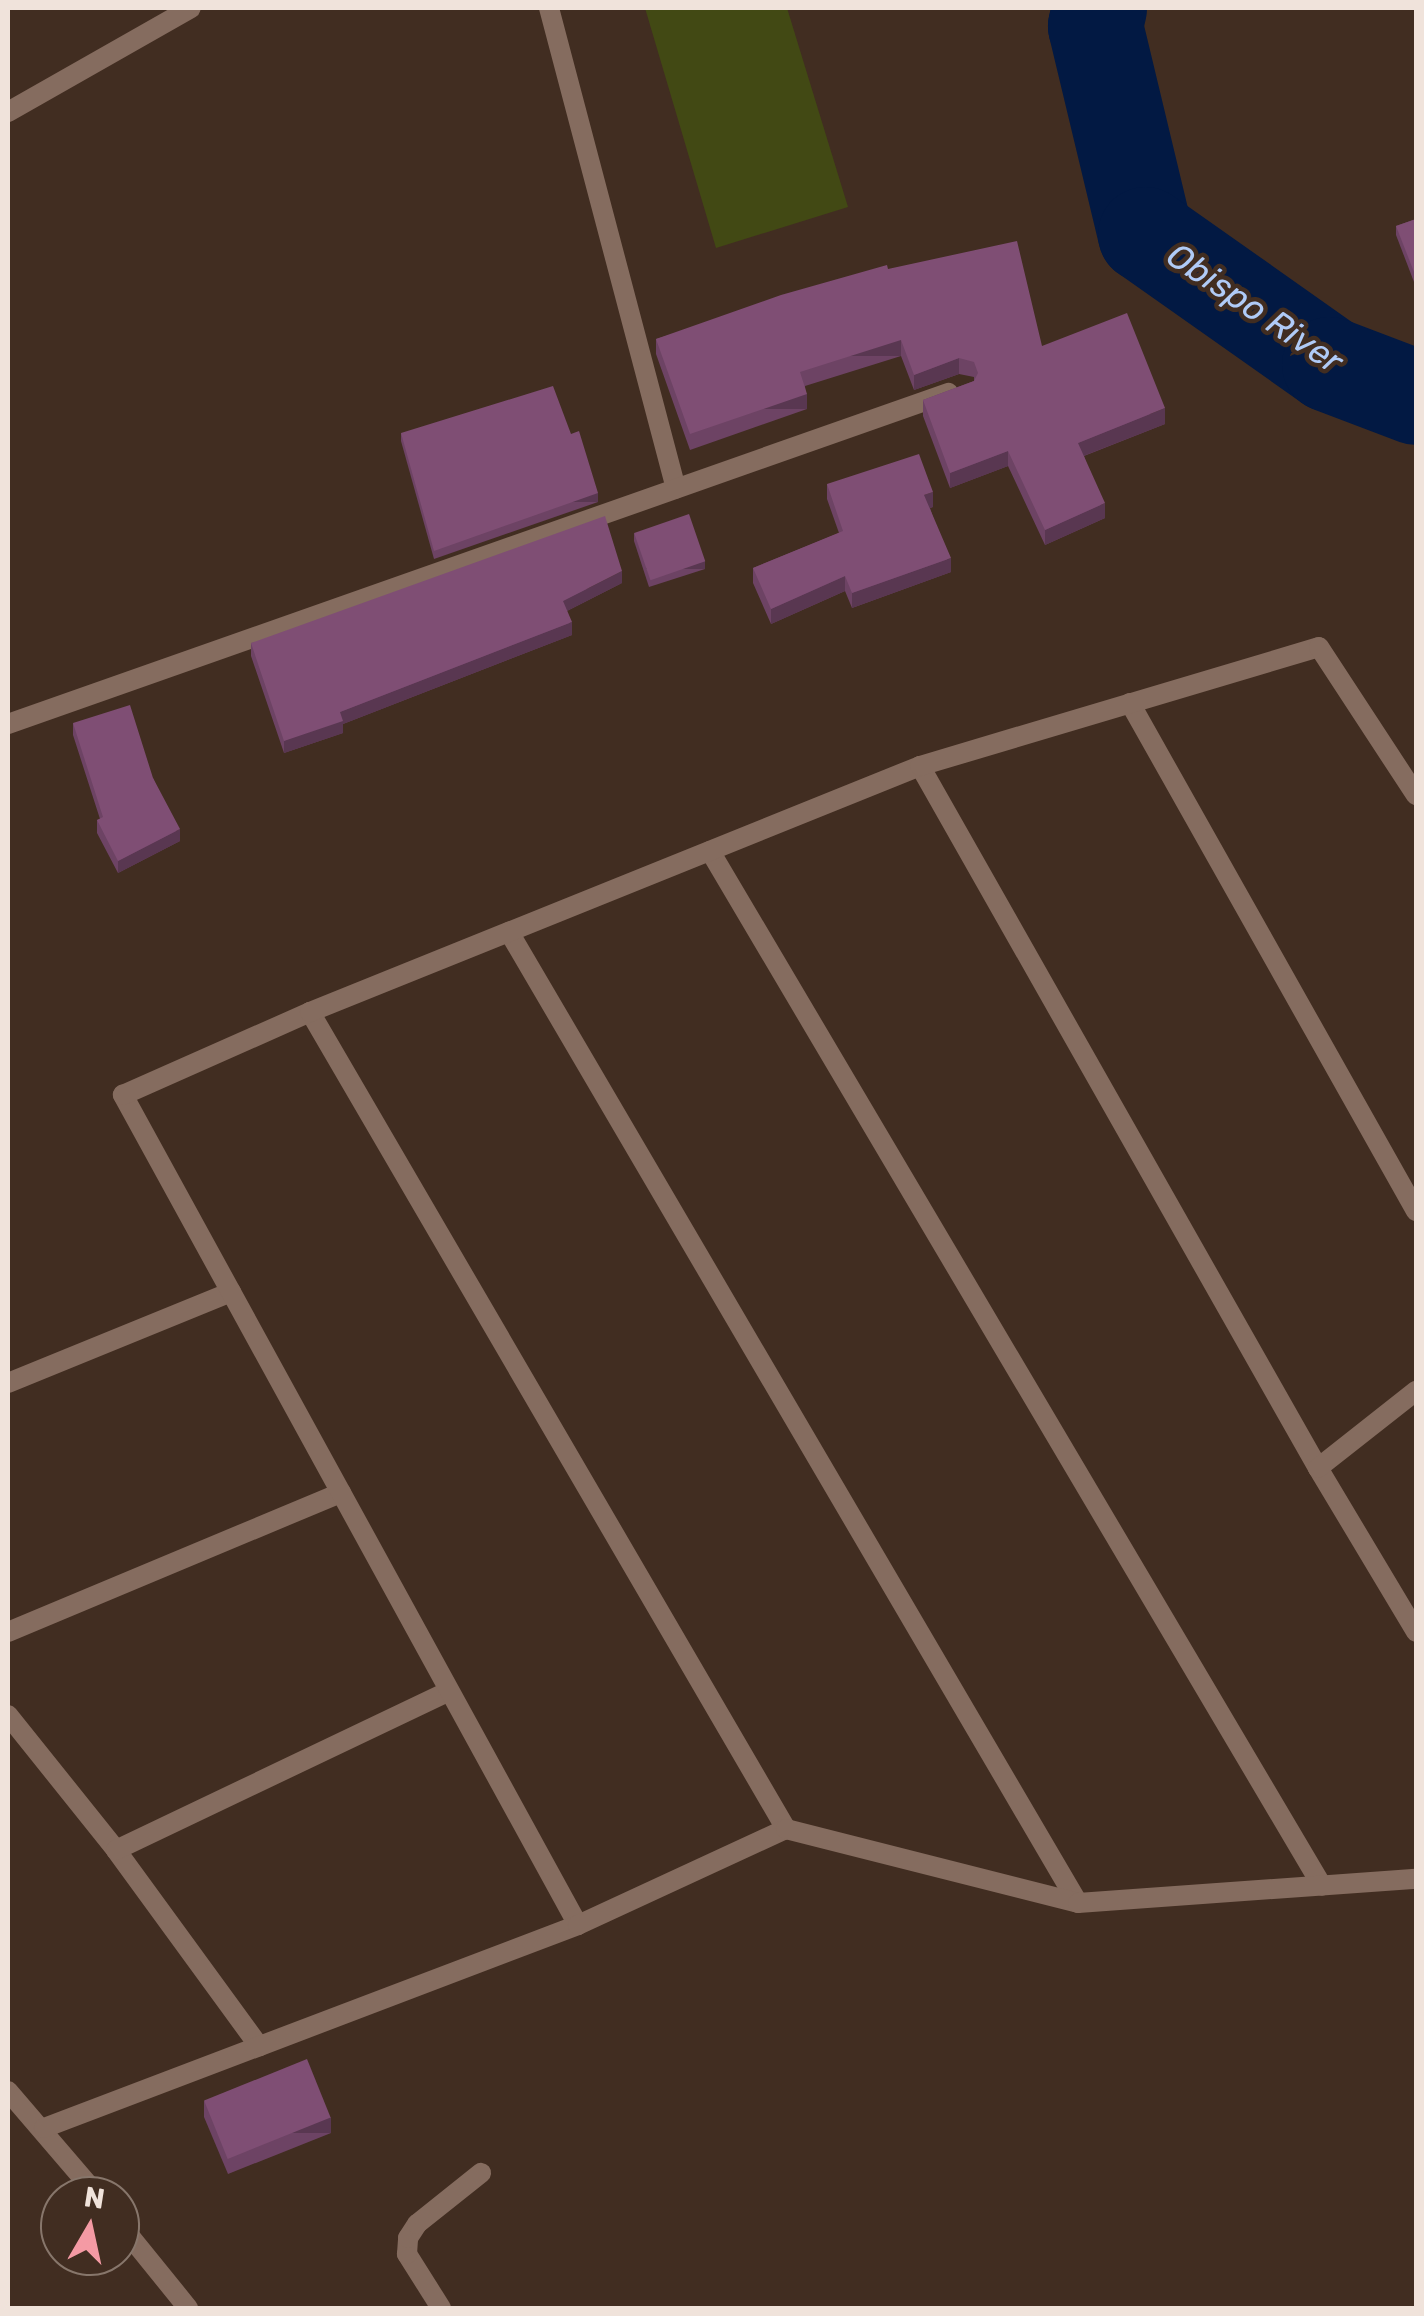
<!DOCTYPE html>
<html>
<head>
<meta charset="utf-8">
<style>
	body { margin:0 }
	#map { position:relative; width:1424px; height:2316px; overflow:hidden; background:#412d21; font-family:Rubik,sans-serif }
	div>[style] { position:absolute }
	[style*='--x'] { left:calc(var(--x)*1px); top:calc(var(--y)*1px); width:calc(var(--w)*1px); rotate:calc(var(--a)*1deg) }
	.green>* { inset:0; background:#424914 }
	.river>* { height:95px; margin:-47.5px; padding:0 47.5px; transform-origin:47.5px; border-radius:47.5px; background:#021943 }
	.lane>* { height:20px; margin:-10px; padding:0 10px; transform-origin:10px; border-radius:10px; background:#856c5f }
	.street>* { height:20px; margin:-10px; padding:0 10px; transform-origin:10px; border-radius:10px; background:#856c5f }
	.wall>* { inset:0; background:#6d4364 }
	.shaded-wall>* { inset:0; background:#593751; transform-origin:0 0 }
	.building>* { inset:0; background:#7f4e74; transform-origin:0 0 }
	span { translate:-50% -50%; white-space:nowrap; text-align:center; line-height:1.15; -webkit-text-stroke:9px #412d21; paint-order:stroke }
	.water-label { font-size:35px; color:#b0cbf7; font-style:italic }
	.frame { position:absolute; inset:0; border:10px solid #f0e3db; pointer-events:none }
	.north { position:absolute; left:40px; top:2176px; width:100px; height:100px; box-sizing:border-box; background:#412d21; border:2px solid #87766b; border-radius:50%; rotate:9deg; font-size:28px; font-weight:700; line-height:40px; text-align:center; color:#f0e3db }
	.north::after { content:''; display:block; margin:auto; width:35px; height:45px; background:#f49aa4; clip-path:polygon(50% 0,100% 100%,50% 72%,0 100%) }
</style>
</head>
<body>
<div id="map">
	<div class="green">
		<i style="clip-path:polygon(645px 8px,787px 8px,848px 207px,716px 248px)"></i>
	</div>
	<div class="river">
		<i style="--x:1099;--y:8;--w:18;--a:103"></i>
		<i style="--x:1095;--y:26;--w:214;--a:76.5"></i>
		<i style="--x:1145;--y:234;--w:225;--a:35.2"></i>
		<i style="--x:1329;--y:364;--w:93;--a:20.8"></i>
	</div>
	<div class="lane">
		<i style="--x:441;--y:2308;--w:64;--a:-122.2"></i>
		<i style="--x:407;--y:2254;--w:16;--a:-86"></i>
		<i style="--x:408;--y:2238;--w:17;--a:-57"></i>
		<i style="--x:417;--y:2224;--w:82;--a:-38.6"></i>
	</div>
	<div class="street">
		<i style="--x:549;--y:8;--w:497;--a:75.2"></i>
		<i style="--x:8;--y:112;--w:210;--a:-29.6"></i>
		<i style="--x:1130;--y:703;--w:583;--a:60.62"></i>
		<i style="--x:8;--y:724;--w:997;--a:-19.4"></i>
		<i style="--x:920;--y:766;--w:807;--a:60.45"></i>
		<i style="--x:1318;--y:1468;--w:191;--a:59.1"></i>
		<i style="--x:710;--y:851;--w:1202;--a:59.4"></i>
		<i style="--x:509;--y:932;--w:1125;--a:59.63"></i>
		<i style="--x:310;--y:1012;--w:946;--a:59.77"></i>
		<i style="--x:8;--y:1383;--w:241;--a:-22.2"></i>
		<i style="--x:1318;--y:1468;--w:125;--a:-38.2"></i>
		<i style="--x:8;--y:1632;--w:361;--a:-22.7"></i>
		<i style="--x:8;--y:1715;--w:173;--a:51.3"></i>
		<i style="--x:116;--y:1850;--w:243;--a:53.9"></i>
		<i style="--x:116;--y:1850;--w:369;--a:-25.5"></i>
		<i style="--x:578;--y:1925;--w:947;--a:-118.73"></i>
		<i style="--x:123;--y:1095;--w:205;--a:-23.9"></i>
		<i style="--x:310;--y:1012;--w:658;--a:-21.96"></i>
		<i style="--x:920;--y:766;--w:416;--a:-16.6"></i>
		<i style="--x:1319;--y:647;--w:177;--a:56.8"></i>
		<i style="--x:8;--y:2091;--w:138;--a:49.4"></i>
		<i style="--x:44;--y:2128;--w:571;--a:-20.81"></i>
		<i style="--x:578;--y:1925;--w:229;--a:-24.8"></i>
		<i style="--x:786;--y:1829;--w:301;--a:14.2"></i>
		<i style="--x:1078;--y:1903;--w:339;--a:-4.1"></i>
		<i style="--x:120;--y:2224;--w:108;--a:51"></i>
	</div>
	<div class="wall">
		<i style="clip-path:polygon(1416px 219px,1414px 282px,1396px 235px,1396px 226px)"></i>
		<i style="clip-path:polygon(888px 269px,1042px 346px,1165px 424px,1084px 456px,1105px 518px,1045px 545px,1008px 466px,950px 488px,923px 416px,923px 400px,974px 381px,974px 377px,959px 374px,914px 390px,901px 356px,805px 386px,807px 409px,690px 450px,656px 354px,656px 339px)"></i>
		<i style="clip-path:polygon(401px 433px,598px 502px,434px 559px,401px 441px)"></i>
		<i style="clip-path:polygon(827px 484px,933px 507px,930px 508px,951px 572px,852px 608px,845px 591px,771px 624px,753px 583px,753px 568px,839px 533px,827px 499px)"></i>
		<i style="clip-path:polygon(634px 533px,705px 569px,649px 587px,634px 541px)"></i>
		<i style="clip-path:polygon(622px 583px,567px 611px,572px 635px,343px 724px,343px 733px,284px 753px,251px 656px,251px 643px)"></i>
		<i style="clip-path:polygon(73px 723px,153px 778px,180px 841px,118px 873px,97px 833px,97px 820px,100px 819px,73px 735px)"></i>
		<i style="clip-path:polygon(204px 2101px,331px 2133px,228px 2174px,204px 2117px)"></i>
	</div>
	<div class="shaded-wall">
		<i style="left:901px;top:340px;width:16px;height:106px;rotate:90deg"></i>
		<i style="clip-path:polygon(959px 358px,959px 374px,914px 390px,914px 375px)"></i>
		<i style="left:807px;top:394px;width:15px;height:124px;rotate:90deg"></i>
		<i style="clip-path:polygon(1165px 408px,1165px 424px,1078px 458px,1078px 443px)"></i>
		<i style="clip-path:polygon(1008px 451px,1008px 466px,950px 488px,950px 473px)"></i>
		<i style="clip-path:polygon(933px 492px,933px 507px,924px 510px,924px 495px)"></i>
		<i style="left:598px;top:493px;width:9px;height:174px;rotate:90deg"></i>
		<i style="clip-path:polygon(1105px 503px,1105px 518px,1045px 545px,1045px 530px)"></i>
		<i style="clip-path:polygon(951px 558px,951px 572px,852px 608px,852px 593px)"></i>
		<i style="left:705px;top:561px;width:8px;height:59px;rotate:90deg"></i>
		<i style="clip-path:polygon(622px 571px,622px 583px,563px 613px,563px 601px)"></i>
		<i style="clip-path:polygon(845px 576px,845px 591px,771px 624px,771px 609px)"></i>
		<i style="clip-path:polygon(572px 622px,572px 635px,343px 724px,343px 733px,284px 753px,284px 741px,340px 712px)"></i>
		<i style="clip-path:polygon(180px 829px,180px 841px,118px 873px,118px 861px)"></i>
		<i style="left:331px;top:2117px;width:16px;height:111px;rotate:90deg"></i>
	</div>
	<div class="building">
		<i style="clip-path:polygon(1416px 219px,1416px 272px,1414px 272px,1396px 226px)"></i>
		<i style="clip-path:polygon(1017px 241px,1042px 346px,1127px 313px,1165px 408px,1078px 443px,1105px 503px,1045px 530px,1008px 451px,950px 473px,923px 400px,974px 381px,978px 373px,974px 362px,959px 358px,914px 375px,901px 340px,800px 372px,807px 394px,690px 434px,656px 339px,781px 295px,887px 265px,888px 269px)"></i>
		<i style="clip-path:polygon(553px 386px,571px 434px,579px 431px,598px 493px,434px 551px,401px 433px)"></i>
		<i style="clip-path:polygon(919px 454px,933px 492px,924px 495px,951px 558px,852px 593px,845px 576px,771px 609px,753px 568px,843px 531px,827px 484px)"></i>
		<i style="left:689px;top:514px;width:50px;height:58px;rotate:71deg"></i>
		<i style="clip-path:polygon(605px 516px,622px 571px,563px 601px,572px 622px,340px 712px,343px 721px,284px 741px,251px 643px)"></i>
		<i style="clip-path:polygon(130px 705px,153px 778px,180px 829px,118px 861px,97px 820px,103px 817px,73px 723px)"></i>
		<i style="left:307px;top:2059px;width:63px;height:111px;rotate:68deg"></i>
	</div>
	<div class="water-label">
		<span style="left:1255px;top:308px;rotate:34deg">Obispo River</span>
	</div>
	<div class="frame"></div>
	<div class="north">N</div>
</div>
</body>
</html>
